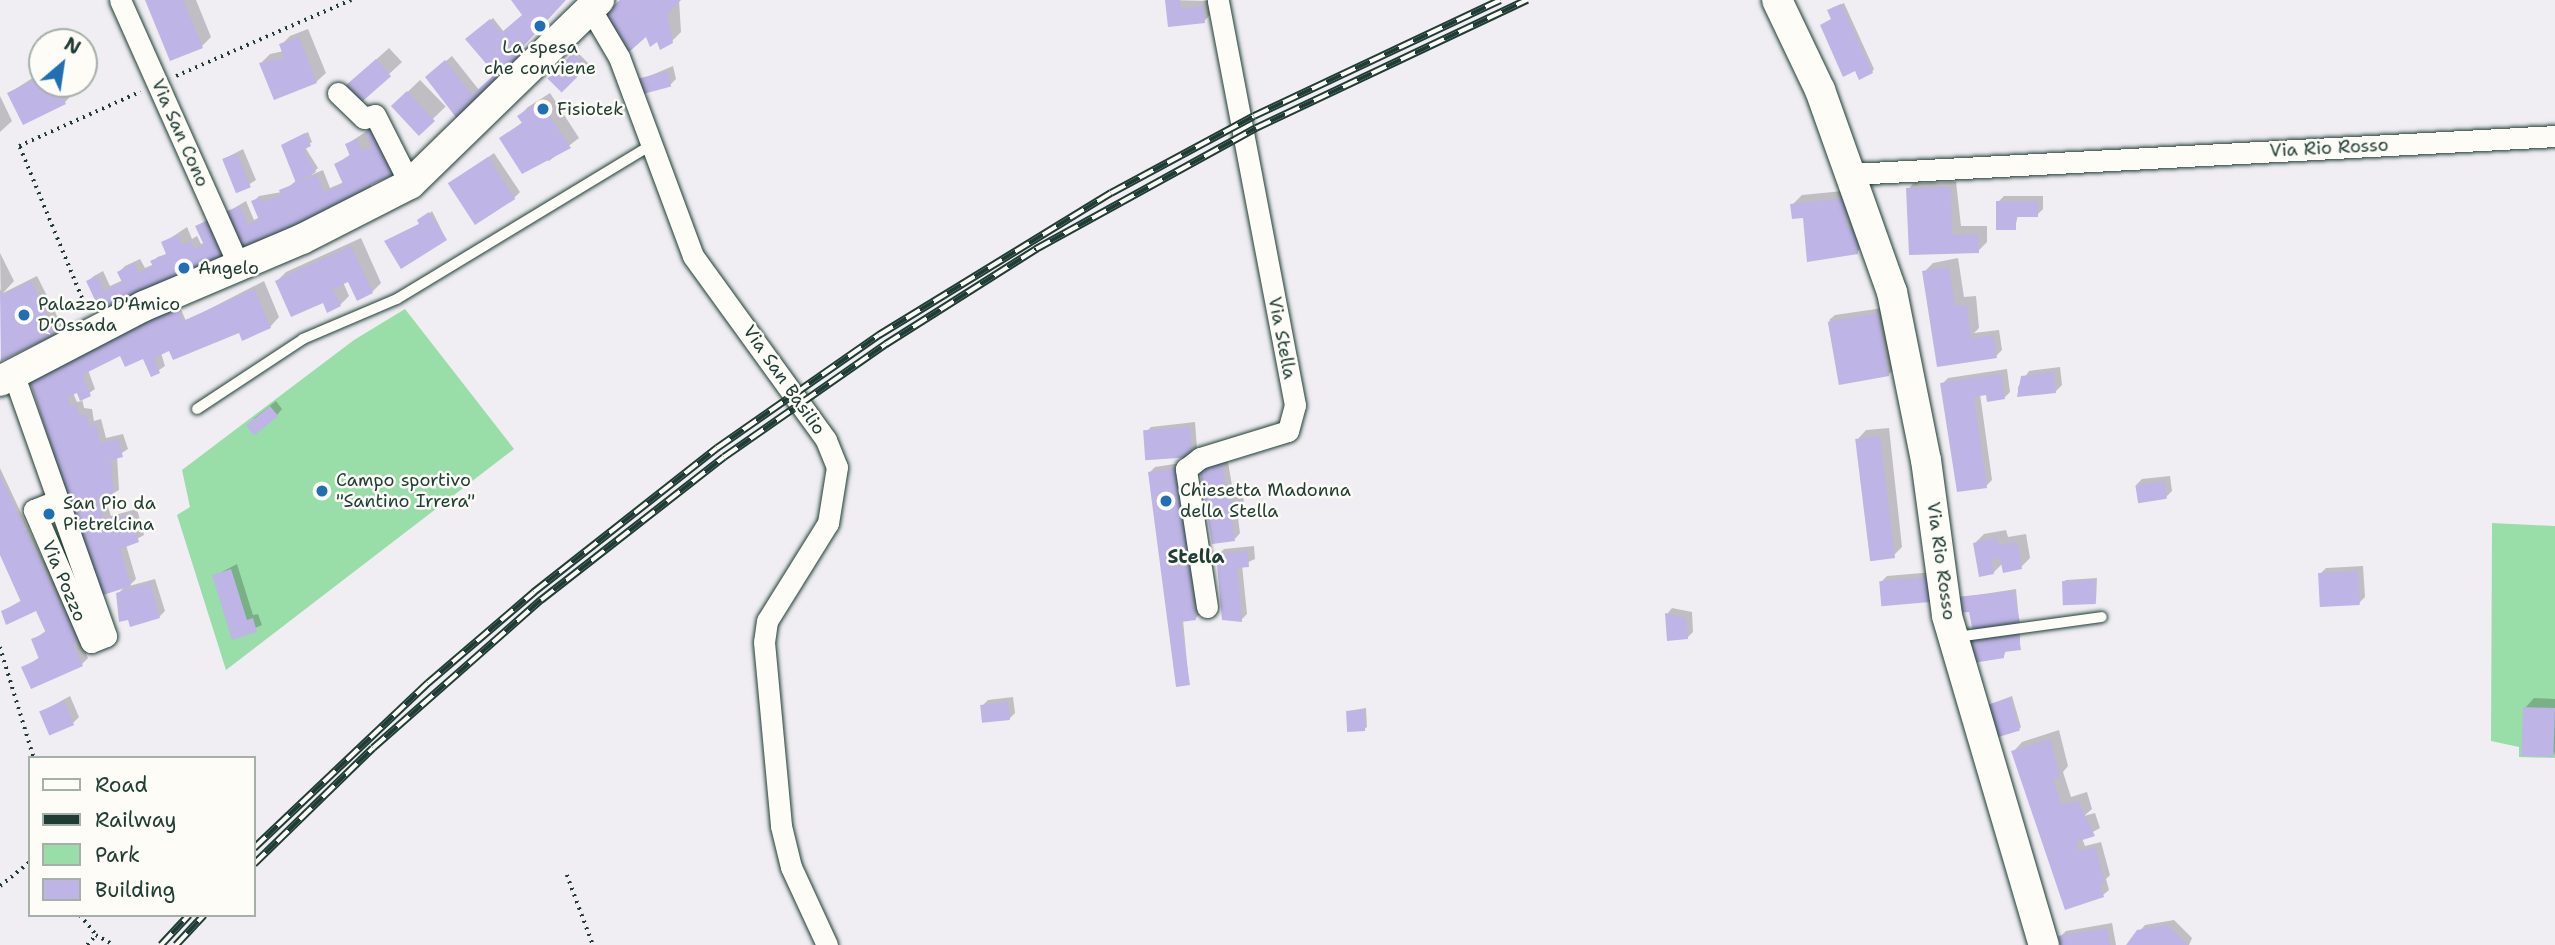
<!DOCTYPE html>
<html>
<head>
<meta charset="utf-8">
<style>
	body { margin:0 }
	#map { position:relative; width:2555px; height:945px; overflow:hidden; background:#f0eef3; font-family:"Shantell Sans",sans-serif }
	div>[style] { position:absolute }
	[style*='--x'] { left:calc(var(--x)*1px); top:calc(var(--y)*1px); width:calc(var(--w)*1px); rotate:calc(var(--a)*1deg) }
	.green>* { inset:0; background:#99dda8 }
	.shadow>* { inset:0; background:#0003; transform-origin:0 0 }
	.building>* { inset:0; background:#beb4e5; transform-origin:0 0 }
	.path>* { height:3.5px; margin-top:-1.75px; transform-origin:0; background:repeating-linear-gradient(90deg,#1f3d34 0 2px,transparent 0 7px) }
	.roads { filter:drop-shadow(0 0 2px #1f3d34) drop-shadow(0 0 2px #1f3d34) }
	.lane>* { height:10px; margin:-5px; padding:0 5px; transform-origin:5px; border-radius:5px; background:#fdfcf7 }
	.street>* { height:21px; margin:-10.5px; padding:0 10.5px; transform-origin:10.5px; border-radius:10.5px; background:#fdfcf7 }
	.secondary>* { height:30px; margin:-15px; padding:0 15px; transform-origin:15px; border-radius:15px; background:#fdfcf7 }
	.rail>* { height:8px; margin-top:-4px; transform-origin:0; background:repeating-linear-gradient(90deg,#fdfcf7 0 16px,#1f3d34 0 32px); box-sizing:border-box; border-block:2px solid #1f3d34 }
	.dots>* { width:19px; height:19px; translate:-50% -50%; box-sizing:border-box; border:4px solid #fdfcf7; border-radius:50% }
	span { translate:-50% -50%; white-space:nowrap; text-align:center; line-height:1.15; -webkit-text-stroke:5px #fdfcf7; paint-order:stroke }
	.poi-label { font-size:18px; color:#1f3d34 }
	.left { translate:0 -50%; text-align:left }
	.street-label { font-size:18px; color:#1f3d34 }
	.neighbourhood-label { font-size:19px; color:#1f3d34; font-weight:700 }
	.legend { position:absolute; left:28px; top:756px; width:228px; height:161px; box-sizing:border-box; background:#fdfcf7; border:2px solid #a4b0a9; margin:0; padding:9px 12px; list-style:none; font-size:21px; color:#1f3d34 }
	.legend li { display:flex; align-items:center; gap:14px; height:35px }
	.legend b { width:35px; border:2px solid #a4b0a9 }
	.north { position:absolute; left:28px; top:28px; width:70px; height:70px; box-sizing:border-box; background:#fdfcf7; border:2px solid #a4b0a9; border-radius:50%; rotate:29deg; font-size:19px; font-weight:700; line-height:28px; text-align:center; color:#1f3d34 }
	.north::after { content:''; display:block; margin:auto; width:24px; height:32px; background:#1f6fb2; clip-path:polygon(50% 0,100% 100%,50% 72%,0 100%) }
</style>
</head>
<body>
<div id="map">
	<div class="green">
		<i style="clip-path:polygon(405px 309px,514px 449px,226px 670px,177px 515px,190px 507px,182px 470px,354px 340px)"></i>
		<i style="clip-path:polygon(2492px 523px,2555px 526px,2555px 758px,2519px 757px,2519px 747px,2491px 741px)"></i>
	</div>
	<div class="shadow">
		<i style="clip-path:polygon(147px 0,196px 0,211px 37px,202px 46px)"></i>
		<i style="clip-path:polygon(513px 0,565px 0,498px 73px,502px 79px,478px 103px,433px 72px,452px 56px,479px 90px,497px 74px,473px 34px,493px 18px,504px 32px,524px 15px)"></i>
		<i style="clip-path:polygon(621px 0,679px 0,681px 32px,672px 41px,658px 40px)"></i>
		<i style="clip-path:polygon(1168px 0,1209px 1px,1210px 15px,1204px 21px,1169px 25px)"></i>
		<i style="clip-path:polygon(1844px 3px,1874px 69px,1872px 72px,1833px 19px,1832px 8px)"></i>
		<i style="clip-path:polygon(308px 29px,326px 73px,316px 82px,261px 63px,270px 54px,284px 51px,281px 45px,290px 36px)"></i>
		<i style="clip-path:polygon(389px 48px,402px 62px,359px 102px,359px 75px)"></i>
		<i style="left:577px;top:52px;width:16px;height:37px;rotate:45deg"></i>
		<i style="clip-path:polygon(673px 66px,676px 79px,670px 85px,640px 80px)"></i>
		<i style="clip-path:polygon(42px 72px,42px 84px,70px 84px,74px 93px,65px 102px,9px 93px)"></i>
		<i style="left:420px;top:80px;width:37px;height:37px;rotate:46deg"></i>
		<i style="clip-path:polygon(550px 93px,579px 138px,549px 161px,501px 138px,523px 122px,519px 116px,528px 107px)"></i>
		<i style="clip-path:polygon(0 96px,12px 121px,0 132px)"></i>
		<i style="clip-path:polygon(367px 131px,393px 174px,370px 183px,372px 189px,239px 251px,224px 214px,246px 201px,254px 220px,260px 217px,253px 202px,259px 196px,282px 192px,297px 180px,286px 143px,308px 132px,312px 142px,305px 147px,318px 168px,311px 175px,323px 170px,330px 188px,344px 182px,336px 164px,351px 154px,347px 144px)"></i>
		<i style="clip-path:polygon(243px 149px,256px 180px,237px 192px,224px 159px)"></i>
		<i style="clip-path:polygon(494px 153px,520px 192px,514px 198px,450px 184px)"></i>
		<i style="clip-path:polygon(1956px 182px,1961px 226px,1987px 226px,1987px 242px,1978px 251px,1910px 253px,1908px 189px,1914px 183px)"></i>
		<i style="clip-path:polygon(1853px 190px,1866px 243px,1857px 252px,1792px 205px,1802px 195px)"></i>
		<i style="clip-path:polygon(2004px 196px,2043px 196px,2043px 209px,2037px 215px,2018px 215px,2015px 228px,1998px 202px)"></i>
		<i style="clip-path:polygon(432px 211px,446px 239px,386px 241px,421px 223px)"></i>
		<i style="clip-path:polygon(217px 214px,233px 251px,181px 269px,177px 278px,103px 312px,88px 281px,94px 276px,103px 271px,110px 286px,123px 280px,119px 272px,125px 266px,140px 259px,145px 268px,154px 264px,157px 257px,175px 252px,163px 243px,187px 227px,192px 239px,197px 236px,201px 244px,205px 242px,197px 226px)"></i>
		<i style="clip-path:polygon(361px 238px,381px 283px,372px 292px,349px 280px,343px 282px,349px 296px,340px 305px,277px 281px,286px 272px)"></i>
		<i style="clip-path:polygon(0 253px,14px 281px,3px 293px,37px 276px,62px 326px,2px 359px)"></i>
		<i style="clip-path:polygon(1958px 258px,1964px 297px,1976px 296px,1979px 328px,1974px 333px,1999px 330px,2002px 350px,1996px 356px,1938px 365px,1924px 272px,1933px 263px)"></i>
		<i style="clip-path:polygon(evenodd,264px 281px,279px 317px,270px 327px,240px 330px,170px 349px,161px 353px,165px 366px,152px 375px,144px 357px,120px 354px,88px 370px,95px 389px,82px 398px,84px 408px,92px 409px,94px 421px,101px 419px,106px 438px,123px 434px,128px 449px,117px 456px,119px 490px,105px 498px,111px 516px,137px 509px,144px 535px,126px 545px,136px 579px,129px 586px,155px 579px,165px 611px,159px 617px,118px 594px,125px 586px,37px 395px,179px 305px,186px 321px,264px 281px,78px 390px,82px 401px,77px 402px,73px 393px,78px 390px)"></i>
		<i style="clip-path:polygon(1883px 308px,1894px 369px,1888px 375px,1829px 320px,1835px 315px)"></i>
		<i style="clip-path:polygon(2060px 367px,2062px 385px,2056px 391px,2018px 395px,2018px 387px,2029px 371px)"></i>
		<i style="clip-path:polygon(2007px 369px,2010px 392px,2004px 398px,1980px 394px,1992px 480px,1986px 486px,1942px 384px,1948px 378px)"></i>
		<i style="clip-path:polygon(276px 401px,282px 409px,277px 415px,253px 419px)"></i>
		<i style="clip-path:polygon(1195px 422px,1197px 449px,1192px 455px,1145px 433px,1151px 427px)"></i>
		<i style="clip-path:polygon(1889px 428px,1902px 547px,1893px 556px,1857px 440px,1866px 430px)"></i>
		<i style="clip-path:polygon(1227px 456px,1234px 497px,1243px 495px,1244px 504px,1237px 510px,1240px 533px,1235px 539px,1201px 466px)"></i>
		<i style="clip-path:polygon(1181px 463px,1204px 609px,1195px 619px,1183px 620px,1189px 684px,1149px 473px,1155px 467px)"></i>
		<i style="clip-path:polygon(0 468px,44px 562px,48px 560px,88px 658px,82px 664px,23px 668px,40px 657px,33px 640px,47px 630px,37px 609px,3px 611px,22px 600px,0 551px)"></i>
		<i style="clip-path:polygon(2170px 476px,2172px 491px,2166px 497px,2136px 485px,2142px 479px)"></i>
		<i style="clip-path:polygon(2006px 530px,2008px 537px,2026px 534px,2030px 558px,2021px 567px,2003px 563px,1993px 573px,1975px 543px,1984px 534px)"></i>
		<i style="clip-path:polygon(1254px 546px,1255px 559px,1242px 565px,1247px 614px,1241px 620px,1218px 555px,1224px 549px)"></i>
		<i style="clip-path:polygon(237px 564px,253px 615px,258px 614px,262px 625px,233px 638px,214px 576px)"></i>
		<i style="clip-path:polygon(2363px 566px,2365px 597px,2359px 603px,2320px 574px,2326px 568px)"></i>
		<i style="clip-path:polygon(1934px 572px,1935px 594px,1881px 582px,1887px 576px)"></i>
		<i style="clip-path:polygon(2097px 578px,2096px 602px,2063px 582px,2066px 580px)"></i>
		<i style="clip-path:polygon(2016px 589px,2019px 621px,1970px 610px,1958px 598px)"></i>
		<i style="clip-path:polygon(1672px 608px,1692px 612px,1693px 632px,1687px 638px,1667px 614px)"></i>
		<i style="clip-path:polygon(2020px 631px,2020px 648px,2006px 650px,2004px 656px,1974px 661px)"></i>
		<i style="clip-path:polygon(70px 696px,79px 717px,73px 723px,41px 712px)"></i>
		<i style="clip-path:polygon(2012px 696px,2021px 727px,2019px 729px,1988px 705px)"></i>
		<i style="clip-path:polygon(1013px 697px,1015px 713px,1009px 719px,982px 706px,988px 700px)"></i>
		<i style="clip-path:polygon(2534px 698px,2555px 699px,2555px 755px,2525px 708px)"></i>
		<i style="clip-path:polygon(1366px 708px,1367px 727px,1364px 729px,1348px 711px)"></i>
		<i style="clip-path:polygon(2059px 730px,2068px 766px,2063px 772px,2071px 797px,2087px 792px,2092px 809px,2084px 816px,2095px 813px,2100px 828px,2082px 838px,2085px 846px,2101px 842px,2110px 875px,2106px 879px,2109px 890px,2103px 895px,2013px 752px,2022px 742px)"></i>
		<i style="clip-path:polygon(2174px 920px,2192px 938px,2189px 945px,2128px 945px,2145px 925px)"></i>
		<i style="clip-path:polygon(2112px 923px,2116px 945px,2061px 945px,2060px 937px,2066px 931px)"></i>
	</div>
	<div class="building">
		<i style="clip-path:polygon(145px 0,183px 0,203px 48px,170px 61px)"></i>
		<i style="clip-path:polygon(511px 0,566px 0,518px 52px,521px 56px,497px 77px,501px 83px,458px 120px,425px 77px,445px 60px,472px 95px,495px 74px,465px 39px,490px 19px,501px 33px,522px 15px)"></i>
		<i style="clip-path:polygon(620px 0,681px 0,667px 14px,673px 43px,660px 50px,657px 42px,650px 47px,646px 37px,629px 52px,605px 13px)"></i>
		<i style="clip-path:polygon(1165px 0,1180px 0,1181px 9px,1203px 6px,1205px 23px,1168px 27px)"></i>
		<i style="clip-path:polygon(1841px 4px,1873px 73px,1859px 80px,1855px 71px,1843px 77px,1820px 25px,1831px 19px,1827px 10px)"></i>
		<i style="clip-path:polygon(299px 37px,317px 83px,274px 100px,259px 63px,284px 58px,279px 44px)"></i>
		<i style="left:573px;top:53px;width:20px;height:36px;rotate:45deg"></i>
		<i style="left:376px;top:59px;width:23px;height:43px;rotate:49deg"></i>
		<i style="left:667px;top:71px;width:16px;height:30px;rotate:75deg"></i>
		<i style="clip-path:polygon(42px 76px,42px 84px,49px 84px,53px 92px,59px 89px,66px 104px,23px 125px,7px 93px)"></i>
		<i style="left:407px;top:91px;width:41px;height:22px;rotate:47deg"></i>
		<i style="clip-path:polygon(540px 101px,571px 148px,522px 174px,499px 138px,522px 123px,517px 116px)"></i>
		<i style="clip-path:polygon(373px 127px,394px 175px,363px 188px,367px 196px,238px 253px,222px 213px,240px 206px,248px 225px,259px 220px,251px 201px,261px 197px,264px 202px,281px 195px,279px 190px,317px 175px,324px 192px,343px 184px,334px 164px,350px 156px,345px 144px,357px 139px,362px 151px,372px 147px,365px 132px)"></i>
		<i style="clip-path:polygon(305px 133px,311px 146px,303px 150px,316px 172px,296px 183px,281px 145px)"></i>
		<i style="left:237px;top:153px;width:37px;height:16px;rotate:68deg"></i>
		<i style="left:488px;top:157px;width:50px;height:48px;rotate:57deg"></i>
		<i style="clip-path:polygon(1951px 187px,1952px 235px,1978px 234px,1979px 253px,1909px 255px,1906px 188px)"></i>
		<i style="clip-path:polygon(1844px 198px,1848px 229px,1856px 228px,1858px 254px,1807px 262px,1803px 218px,1792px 219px,1790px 204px)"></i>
		<i style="clip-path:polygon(1996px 201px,2038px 201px,2038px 217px,2016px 217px,2016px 230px,1996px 230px)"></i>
		<i style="clip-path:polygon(429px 212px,447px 240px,401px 269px,384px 241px,419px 224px,417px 220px)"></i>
		<i style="clip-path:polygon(211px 219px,228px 258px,195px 273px,192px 266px,175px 273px,178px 280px,102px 315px,86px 281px,97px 276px,104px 291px,122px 282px,117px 272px,134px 263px,138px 273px,153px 266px,150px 261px,166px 254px,161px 242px,177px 235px,182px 245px,191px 241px,195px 249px,204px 245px,195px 226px)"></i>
		<i style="clip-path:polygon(351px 246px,373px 293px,357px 301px,348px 282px,333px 289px,341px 306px,327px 313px,323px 303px,291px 317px,275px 281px)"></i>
		<i style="clip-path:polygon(1949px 267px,1955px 306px,1967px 305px,1971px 339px,1993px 335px,1997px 358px,1937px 367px,1922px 271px)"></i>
		<i style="clip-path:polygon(31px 281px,57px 334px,1px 361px,0 289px,3px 295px)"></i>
		<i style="clip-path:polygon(254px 289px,271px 328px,242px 341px,239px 333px,173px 360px,169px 351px,154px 358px,160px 373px,151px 377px,143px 359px,125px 367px,120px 356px,82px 375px,91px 396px,80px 401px,77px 393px,68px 397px,71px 407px,77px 405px,78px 414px,87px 415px,89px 426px,96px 424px,100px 443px,118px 439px,123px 457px,111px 460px,114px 498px,99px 502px,105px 521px,131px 514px,139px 542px,120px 549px,131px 586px,100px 596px,28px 376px,177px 306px,183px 321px)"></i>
		<i style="left:1878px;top:313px;width:64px;height:51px;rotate:80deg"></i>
		<i style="clip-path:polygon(2054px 372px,2056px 393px,2017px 397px,2021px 376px)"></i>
		<i style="clip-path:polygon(2001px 374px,2005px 399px,1987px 402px,1986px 395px,1974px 397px,1987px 488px,1957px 492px,1940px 383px)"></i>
		<i style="left:270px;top:406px;width:13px;height:31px;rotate:51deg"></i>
		<i style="left:1190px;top:427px;width:30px;height:47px;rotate:86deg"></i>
		<i style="left:1880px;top:436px;width:123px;height:25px;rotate:83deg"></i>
		<i style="clip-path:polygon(1222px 461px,1228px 502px,1237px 500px,1239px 511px,1231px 513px,1235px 541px,1212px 544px,1199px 465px)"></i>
		<i style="clip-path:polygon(1176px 468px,1196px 620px,1181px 622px,1190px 685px,1176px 687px,1148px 472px)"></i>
		<i style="clip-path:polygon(0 475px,78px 641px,73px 644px,83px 666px,31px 689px,21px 667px,39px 659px,31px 639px,46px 633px,36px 611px,6px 625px,1px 611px,21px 602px,0 555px)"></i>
		<i style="left:2164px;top:481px;width:18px;height:29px;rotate:81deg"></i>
		<i style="clip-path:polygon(1997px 538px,1999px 545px,2017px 542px,2022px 569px,2003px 573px,2000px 558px,1991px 560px,1994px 574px,1979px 577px,1973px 543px)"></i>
		<i style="clip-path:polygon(1248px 551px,1249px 567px,1237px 568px,1242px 622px,1222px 620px,1216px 554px)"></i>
		<i style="clip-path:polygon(231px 569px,247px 620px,253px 618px,257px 632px,232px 640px,212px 575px)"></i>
		<i style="left:2358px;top:571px;width:34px;height:40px;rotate:87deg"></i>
		<i style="left:1928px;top:577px;width:25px;height:49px;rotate:85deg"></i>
		<i style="left:2095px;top:580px;width:24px;height:33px;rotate:88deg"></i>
		<i style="clip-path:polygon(150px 583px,160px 618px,130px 627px,128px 620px,119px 622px,116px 593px)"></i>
		<i style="clip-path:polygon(2014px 591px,2020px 623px,1973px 632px,1969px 612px,1959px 613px,1956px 597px)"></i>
		<i style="clip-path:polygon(1665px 613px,1686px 618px,1688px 639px,1667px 641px)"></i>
		<i style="clip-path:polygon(2018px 632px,2021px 650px,2004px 652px,2004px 658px,1973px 663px,1969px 640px)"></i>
		<i style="left:2010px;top:698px;width:34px;height:25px;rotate:73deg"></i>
		<i style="left:64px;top:701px;width:26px;height:27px;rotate:67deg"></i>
		<i style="left:1008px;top:702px;width:18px;height:28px;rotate:84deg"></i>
		<i style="left:2523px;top:707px;width:32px;height:49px;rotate:2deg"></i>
		<i style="left:1364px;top:710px;width:21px;height:18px;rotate:87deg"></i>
		<i style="clip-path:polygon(2050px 739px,2060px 777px,2053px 779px,2062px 805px,2078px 801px,2095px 836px,2076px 842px,2079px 851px,2095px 847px,2105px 882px,2100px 884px,2104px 897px,2065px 910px,2011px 751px)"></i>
		<i style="clip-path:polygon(2167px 925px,2188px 945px,2126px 945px,2137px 930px)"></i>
		<i style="clip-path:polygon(2107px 928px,2110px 945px,2060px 945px,2058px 936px)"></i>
	</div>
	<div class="path">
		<i style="--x:176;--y:76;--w:191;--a:-23.5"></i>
		<i style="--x:87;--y:311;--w:178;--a:-112.4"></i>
		<i style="--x:19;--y:146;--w:133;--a:-24.1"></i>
		<i style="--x:0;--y:647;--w:116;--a:73"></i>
		<i style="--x:567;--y:875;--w:75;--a:69.6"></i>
		<i style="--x:0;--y:886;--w:38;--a:-39"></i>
		<i style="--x:80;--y:915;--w:26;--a:51"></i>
		<i style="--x:96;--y:935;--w:21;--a:29"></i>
		<i style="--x:87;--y:945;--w:13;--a:-48"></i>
	</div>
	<div class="roads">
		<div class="lane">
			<i style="--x:197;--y:409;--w:127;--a:-33.4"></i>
			<i style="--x:303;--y:339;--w:102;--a:-23.1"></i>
			<i style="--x:397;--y:299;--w:297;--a:-31.2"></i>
			<i style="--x:1956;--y:637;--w:147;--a:-7.8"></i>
		</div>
		<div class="street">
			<i style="--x:120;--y:0;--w:291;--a:65.9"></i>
			<i style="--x:590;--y:8;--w:57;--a:59.4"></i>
			<i style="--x:619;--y:57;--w:212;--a:69.6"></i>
			<i style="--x:693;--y:256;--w:227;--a:54.1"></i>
			<i style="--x:826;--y:440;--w:29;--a:68"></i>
			<i style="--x:837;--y:467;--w:57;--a:99.1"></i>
			<i style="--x:828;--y:523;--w:115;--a:121.9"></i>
			<i style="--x:767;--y:621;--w:21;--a:98"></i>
			<i style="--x:764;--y:642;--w:185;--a:84.7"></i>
			<i style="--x:781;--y:826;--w:42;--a:76.3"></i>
			<i style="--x:791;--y:867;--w:86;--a:65.2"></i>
			<i style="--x:338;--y:93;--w:36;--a:44"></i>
			<i style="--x:364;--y:118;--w:11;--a:-15"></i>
			<i style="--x:375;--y:115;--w:77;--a:63.1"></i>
			<i style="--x:1852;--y:174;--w:704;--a:-3.09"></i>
			<i style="--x:13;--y:373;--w:279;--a:70.5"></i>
			<i style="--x:106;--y:636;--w:16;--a:158"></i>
			<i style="--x:91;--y:642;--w:144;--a:-113.4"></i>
			<i style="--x:34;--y:510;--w:24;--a:-22"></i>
			<i style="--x:1207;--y:607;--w:140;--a:-98.7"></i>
			<i style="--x:1186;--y:469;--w:18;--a:-38"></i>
			<i style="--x:1200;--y:458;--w:92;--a:-17.1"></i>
			<i style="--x:1288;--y:431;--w:27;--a:-75"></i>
			<i style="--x:1295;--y:405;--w:412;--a:-100.8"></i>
		</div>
		<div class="secondary">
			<i style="--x:1777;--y:0;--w:100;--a:64.5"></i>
			<i style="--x:1820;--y:90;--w:214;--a:70.4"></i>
			<i style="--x:1892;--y:292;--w:171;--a:78.6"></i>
			<i style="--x:1926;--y:460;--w:157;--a:82.3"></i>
			<i style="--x:1947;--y:616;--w:343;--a:73.6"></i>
			<i style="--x:0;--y:381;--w:162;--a:-27.5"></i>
			<i style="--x:144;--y:306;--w:172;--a:-23"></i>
			<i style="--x:302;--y:239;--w:121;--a:-27"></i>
			<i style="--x:410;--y:184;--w:264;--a:-44.2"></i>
		</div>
	</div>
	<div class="rail">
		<i style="--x:254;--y:848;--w:240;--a:-43.5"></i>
		<i style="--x:428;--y:683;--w:140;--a:-40.6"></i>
		<i style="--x:534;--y:592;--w:233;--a:-38.2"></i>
		<i style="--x:717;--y:448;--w:198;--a:-34.9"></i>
		<i style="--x:879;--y:335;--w:272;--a:-31.5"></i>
		<i style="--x:1111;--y:193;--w:162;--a:-28.3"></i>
		<i style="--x:1254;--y:116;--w:272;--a:-25.2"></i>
		<i style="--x:254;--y:864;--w:166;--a:-44.3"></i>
		<i style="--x:373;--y:748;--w:224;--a:-41.4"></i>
		<i style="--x:541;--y:600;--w:232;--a:-38"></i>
		<i style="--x:724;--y:457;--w:198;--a:-34.9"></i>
		<i style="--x:886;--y:344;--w:178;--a:-32.3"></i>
		<i style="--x:1036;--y:249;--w:251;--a:-28.8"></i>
		<i style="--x:1256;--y:128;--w:300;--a:-25.3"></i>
		<i style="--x:161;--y:945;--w:41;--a:-47"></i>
		<i style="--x:176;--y:945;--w:41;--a:-47"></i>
	</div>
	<div class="dots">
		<i style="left:540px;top:26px;background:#1f6fb2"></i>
		<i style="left:543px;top:109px;background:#1f6fb2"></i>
		<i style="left:184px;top:268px;background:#1f6fb2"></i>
		<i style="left:24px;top:315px;background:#1f6fb2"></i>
		<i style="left:322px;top:491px;background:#1f6fb2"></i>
		<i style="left:1166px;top:501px;background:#1f6fb2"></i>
		<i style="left:49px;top:514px;background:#1f6fb2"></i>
	</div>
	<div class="poi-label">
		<span style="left:540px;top:58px">La spesa<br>che conviene</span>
		<span class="left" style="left:557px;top:109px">Fisiotek</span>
		<span class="left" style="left:198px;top:268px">Angelo</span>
		<span class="left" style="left:38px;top:315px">Palazzo D'Amico<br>D'Ossada</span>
		<span class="left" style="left:336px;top:491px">Campo sportivo<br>"Santino Irrera"</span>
		<span class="left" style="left:1180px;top:501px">Chiesetta Madonna<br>della Stella</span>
		<span class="left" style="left:63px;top:514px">San Pio da<br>Pietrelcina</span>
	</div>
	<div class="street-label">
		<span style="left:180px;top:133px;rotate:66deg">Via San Cono</span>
		<span style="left:2329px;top:148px;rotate:-3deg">Via Rio Rosso</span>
		<span style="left:1282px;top:338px;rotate:79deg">Via Stella</span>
		<span style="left:784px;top:380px;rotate:55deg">Via San Basilio</span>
		<span style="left:1941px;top:561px;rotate:82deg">Via Rio Rosso</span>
		<span style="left:64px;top:581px;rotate:67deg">Via Pozzo</span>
	</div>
	<div class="neighbourhood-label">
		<span style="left:1196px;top:557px">Stella</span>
	</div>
	<ul class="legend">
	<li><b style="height:9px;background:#fdfcf7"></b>Road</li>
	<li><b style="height:9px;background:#1f3d34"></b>Railway</li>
	<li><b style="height:19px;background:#99dda8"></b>Park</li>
	<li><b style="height:19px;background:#beb4e5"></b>Building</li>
	</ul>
	<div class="north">N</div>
</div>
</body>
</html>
